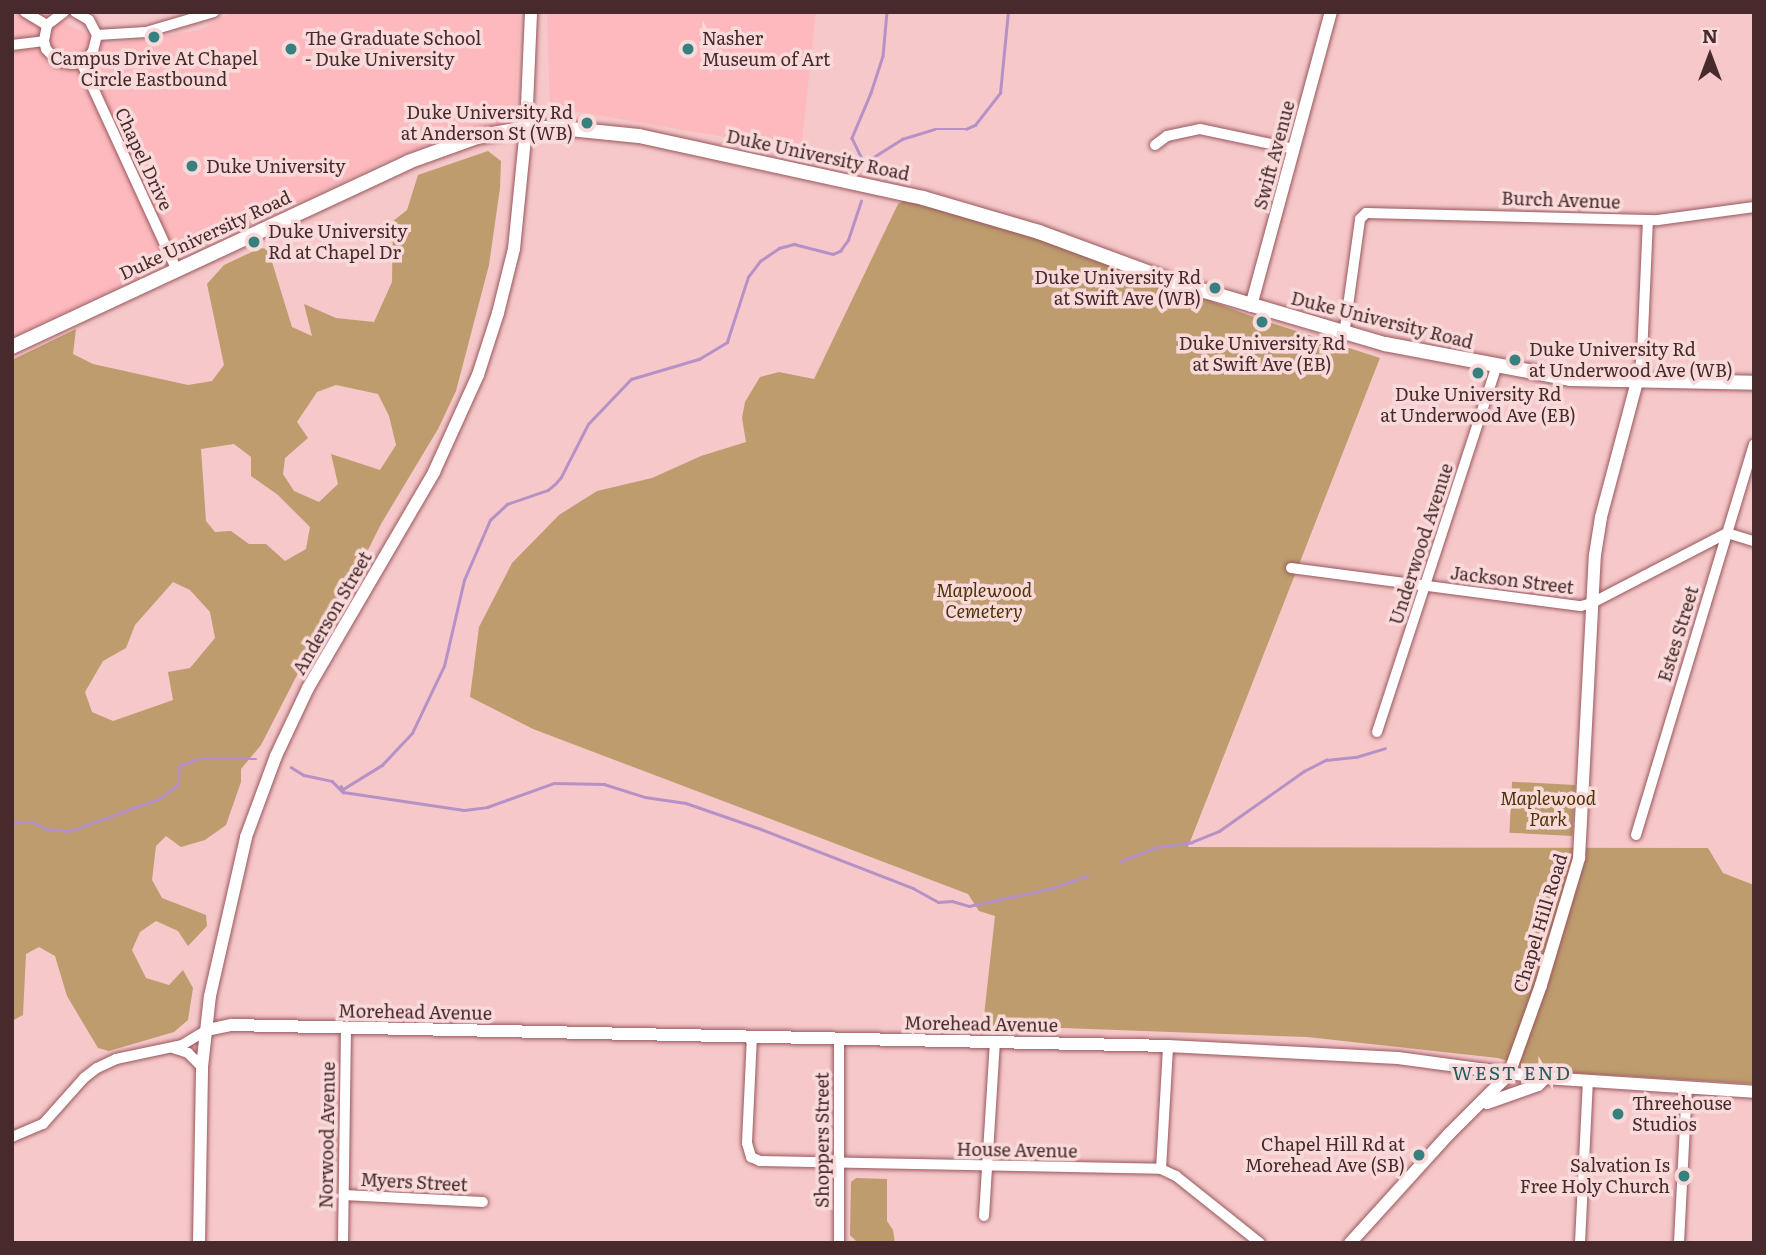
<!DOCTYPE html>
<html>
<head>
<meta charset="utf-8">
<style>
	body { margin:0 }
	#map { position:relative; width:1766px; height:1255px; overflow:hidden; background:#f6c8ca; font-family:Literata,serif }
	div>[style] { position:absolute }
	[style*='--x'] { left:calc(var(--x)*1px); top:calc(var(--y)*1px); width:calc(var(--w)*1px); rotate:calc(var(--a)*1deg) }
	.built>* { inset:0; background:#fdb9bd }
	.green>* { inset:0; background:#be9c6e; transform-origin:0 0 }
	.stream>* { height:2.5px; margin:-1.25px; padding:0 1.25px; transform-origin:1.25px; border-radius:1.25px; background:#b691c6 }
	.roads { filter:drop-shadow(0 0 2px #99575c) drop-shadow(0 0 2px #99575c) }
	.minor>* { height:10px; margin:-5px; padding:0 5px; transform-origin:5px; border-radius:5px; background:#fff }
	.tertiary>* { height:12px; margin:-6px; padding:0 6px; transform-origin:6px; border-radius:6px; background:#fff }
	.secondary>* { height:14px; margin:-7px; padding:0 7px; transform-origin:7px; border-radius:7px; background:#fff }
	.dots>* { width:19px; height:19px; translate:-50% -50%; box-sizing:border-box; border:4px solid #f9dadb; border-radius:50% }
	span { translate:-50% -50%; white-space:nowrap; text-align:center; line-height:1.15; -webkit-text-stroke:7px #f9dadb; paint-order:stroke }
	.poi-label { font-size:18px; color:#482a2c }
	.left { translate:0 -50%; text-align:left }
	.right { translate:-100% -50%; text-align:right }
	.street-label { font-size:18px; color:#482a2c }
	.park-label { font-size:18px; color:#4d3203; font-style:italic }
	.neighbourhood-label { font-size:19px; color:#225d5d; letter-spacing:2px }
	.frame { position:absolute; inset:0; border:14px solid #482a2c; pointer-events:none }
	.north { position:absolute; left:1675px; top:21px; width:70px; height:70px; -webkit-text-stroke:5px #f9dadb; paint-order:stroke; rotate:0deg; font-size:19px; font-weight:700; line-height:28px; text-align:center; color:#482a2c }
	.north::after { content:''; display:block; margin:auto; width:24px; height:32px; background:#482a2c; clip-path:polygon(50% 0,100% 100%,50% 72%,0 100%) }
</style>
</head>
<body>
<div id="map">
	<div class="built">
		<i style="clip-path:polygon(12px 12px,44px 12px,107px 45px,200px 30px,232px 12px,520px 12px,515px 121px,457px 134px,403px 153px,12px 337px)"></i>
		<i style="clip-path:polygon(547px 12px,816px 12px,801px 150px,550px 107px)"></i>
	</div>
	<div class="green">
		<i style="clip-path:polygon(evenodd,488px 151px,501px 161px,500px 188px,489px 265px,456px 391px,438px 429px,381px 524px,359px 568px,327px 617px,261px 745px,241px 769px,241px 782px,226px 825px,205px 840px,181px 847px,166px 836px,156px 846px,152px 880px,162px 898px,206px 915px,207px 926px,188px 946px,178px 931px,156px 921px,140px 932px,132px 950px,146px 978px,169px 985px,183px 970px,193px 988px,188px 1020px,174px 1032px,109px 1051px,98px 1048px,67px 996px,55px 956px,39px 947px,26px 954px,23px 1015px,12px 1021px,12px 360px,76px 329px,73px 354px,93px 364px,188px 385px,212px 381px,224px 365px,207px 284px,224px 265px,260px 248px,268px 249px,292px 327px,312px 336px,304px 304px,336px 318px,374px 322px,392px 282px,393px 221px,407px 210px,418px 175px,488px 151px,336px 385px,378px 394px,389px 416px,396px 445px,380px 470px,331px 454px,338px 484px,319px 502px,294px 491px,283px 474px,285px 458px,308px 438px,297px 422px,317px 392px,336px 385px,488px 151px,234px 444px,251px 457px,251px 476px,278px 495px,310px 527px,306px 549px,285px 561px,266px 544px,249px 544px,231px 531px,215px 532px,206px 521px,201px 449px,234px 444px,488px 151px,173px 582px,190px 590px,210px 612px,215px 638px,190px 668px,168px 672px,173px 700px,113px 721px,92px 712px,85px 692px,103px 661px,126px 648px,135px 625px,173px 582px)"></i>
		<i style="clip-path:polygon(905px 200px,1038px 237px,1259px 319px,1380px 358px,1188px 847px,1708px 848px,1723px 873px,1754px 885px,1754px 1084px,1540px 1071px,1498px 1058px,1307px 1037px,983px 1025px,995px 916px,979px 911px,968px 894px,533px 729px,470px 697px,479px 627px,512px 563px,559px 515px,597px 491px,652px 478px,701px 456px,746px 442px,742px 418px,745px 402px,760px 377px,779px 372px,814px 379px,898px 204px)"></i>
		<i style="left:1575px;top:785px;width:51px;height:63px;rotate:93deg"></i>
		<i style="clip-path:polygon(856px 1178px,887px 1179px,887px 1221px,893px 1230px,895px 1243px,858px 1243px,850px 1235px,851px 1182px)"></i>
	</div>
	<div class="stream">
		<i style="--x:887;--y:12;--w:44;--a:95.2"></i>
		<i style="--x:883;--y:56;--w:39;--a:108"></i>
		<i style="--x:871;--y:93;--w:49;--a:112.9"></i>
		<i style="--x:852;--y:138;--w:28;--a:64"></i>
		<i style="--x:864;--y:163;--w:45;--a:-32.3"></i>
		<i style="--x:902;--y:139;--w:34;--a:-17"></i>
		<i style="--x:935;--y:129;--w:31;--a:0"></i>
		<i style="--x:966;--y:129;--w:10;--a:-24"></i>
		<i style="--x:975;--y:125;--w:41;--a:-52"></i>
		<i style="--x:1000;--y:93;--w:81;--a:-84.4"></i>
		<i style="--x:291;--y:767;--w:15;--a:32"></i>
		<i style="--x:304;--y:775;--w:29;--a:12"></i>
		<i style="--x:332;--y:781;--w:16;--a:45"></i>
		<i style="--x:343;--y:792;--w:122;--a:8.5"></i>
		<i style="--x:464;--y:810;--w:23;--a:-7"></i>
		<i style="--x:487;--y:807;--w:71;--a:-19.7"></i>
		<i style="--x:554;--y:783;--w:50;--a:1.1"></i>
		<i style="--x:604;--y:784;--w:43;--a:17.6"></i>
		<i style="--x:645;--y:797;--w:41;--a:8.3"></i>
		<i style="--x:686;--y:803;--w:79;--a:19.1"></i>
		<i style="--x:761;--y:829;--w:163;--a:21.2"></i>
		<i style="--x:913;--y:888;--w:29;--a:29"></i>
		<i style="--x:938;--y:902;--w:14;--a:-4"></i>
		<i style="--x:952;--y:901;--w:18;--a:16"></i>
		<i style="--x:969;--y:906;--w:82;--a:-12"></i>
		<i style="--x:1049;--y:889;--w:40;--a:-18.9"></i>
		<i style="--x:341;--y:786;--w:4;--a:56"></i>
		<i style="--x:343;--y:789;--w:46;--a:-31.6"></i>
		<i style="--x:382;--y:765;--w:44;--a:-46.8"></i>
		<i style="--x:412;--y:733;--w:74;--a:-64.5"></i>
		<i style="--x:444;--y:666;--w:88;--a:-76.9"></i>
		<i style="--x:464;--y:580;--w:65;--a:-66.6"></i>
		<i style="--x:490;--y:520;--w:23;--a:-43"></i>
		<i style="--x:507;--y:504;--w:43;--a:-18.9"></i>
		<i style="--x:548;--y:490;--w:9;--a:-41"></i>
		<i style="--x:555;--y:484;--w:9;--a:-49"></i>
		<i style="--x:561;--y:477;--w:59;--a:-63"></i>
		<i style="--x:588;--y:424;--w:62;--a:-46.3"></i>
		<i style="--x:631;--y:379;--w:71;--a:-16.4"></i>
		<i style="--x:699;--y:359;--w:33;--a:-31"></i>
		<i style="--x:727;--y:342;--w:68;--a:-72.1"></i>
		<i style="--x:748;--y:277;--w:20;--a:-53"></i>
		<i style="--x:760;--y:261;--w:23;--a:-34"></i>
		<i style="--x:779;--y:248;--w:16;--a:-15"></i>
		<i style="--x:794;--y:244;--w:40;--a:14.4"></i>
		<i style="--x:833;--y:254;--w:8;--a:-23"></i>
		<i style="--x:840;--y:251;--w:14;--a:-54"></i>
		<i style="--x:848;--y:240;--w:41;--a:-71.6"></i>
		<i style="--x:12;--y:825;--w:7;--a:-27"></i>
		<i style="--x:18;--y:822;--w:14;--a:0"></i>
		<i style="--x:32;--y:822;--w:17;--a:25"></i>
		<i style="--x:47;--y:829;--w:23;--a:5"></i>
		<i style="--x:70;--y:831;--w:97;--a:-19.9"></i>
		<i style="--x:161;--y:798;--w:22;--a:-39"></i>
		<i style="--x:178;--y:784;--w:18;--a:-87"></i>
		<i style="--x:179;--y:766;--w:19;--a:-21"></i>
		<i style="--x:197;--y:759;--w:59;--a:0"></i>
		<i style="--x:1121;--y:861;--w:40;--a:-21"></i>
		<i style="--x:1158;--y:847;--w:34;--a:-8"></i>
		<i style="--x:1192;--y:842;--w:29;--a:-22"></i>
		<i style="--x:1219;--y:831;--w:104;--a:-35.2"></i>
		<i style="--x:1304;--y:771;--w:25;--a:-27"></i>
		<i style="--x:1326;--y:760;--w:30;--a:-6"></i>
		<i style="--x:1356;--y:757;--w:30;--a:-17"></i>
	</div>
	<div class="roads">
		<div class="minor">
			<i style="--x:25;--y:12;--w:26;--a:31"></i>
			<i style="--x:64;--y:12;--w:21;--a:143"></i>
			<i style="--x:47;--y:25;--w:16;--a:101"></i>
			<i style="--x:44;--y:41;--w:8;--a:76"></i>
			<i style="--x:46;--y:49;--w:16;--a:47"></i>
			<i style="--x:57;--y:61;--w:16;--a:11"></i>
			<i style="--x:73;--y:64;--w:16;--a:-22"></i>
			<i style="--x:88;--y:58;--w:9;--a:-54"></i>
			<i style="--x:93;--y:51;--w:16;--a:-76"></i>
			<i style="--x:97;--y:35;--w:17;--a:-118"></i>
			<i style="--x:89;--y:20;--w:16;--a:-150"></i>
			<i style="--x:97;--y:35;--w:49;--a:-3.5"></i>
			<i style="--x:146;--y:32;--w:71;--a:-16.4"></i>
			<i style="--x:12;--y:45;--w:32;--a:-7"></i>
			<i style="--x:81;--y:62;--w:228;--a:65.3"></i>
			<i style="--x:1155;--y:145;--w:15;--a:-37"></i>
			<i style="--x:1167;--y:136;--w:34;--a:-12"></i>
			<i style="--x:1200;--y:129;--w:96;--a:12"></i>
			<i style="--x:1344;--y:335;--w:117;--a:-82.1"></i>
			<i style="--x:1360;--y:219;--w:8;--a:-45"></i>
			<i style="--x:1366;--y:213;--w:292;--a:1.4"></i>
			<i style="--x:1658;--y:220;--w:97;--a:-7.7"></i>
			<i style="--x:1637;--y:382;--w:26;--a:-79"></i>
			<i style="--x:1642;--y:356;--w:136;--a:-87.5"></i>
			<i style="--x:1291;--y:568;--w:292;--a:7.5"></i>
			<i style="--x:1581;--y:606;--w:11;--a:-15"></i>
			<i style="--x:1592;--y:603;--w:152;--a:-27.4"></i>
			<i style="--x:1727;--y:533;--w:28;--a:17"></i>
			<i style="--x:1377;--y:732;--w:384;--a:-71.9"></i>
			<i style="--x:1636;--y:835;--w:408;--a:-73.2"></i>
			<i style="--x:752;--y:1036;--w:107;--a:92.7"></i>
			<i style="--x:747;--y:1143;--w:15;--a:74"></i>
			<i style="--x:751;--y:1157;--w:10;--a:24"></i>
			<i style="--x:760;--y:1161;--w:401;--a:1.1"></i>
			<i style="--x:1161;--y:1169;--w:17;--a:25"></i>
			<i style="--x:1176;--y:1176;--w:107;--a:38.6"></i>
			<i style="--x:173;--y:1048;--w:16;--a:18"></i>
			<i style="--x:188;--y:1053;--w:20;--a:45"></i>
			<i style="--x:12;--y:1137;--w:34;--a:-23"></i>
			<i style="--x:43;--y:1124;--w:62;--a:-48.3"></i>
			<i style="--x:84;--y:1078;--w:16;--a:-38"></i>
			<i style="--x:97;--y:1068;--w:21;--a:-25"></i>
			<i style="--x:116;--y:1059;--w:67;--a:-12"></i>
			<i style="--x:182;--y:1045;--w:29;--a:-31"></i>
			<i style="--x:1161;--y:1169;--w:123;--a:-86.7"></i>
			<i style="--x:344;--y:1195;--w:139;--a:2.9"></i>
			<i style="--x:984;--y:1216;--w:174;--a:-86.4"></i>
			<i style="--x:343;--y:1243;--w:215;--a:-89.2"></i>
			<i style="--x:839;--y:1243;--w:205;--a:-90"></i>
			<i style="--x:1580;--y:1243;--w:163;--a:-87.2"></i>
			<i style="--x:1679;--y:1243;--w:156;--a:-87.1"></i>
		</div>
		<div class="tertiary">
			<i style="--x:1251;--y:306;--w:305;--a:-74.8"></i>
			<i style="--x:207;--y:1030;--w:25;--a:-12"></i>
			<i style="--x:231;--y:1025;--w:937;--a:1.28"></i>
			<i style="--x:1168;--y:1046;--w:230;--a:3"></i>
			<i style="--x:1398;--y:1058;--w:148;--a:7.7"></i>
			<i style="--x:1545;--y:1078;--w:209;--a:3.8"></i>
			<i style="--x:1487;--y:1103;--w:54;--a:-19.4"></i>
			<i style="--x:1538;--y:1085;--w:10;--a:-45"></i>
			<i style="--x:199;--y:1243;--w:176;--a:-89"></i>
			<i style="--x:202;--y:1067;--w:71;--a:-83.6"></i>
			<i style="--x:210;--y:996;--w:163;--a:-77.2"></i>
			<i style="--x:246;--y:837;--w:86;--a:-69.7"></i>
			<i style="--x:276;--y:756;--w:75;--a:-64.8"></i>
			<i style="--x:308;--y:688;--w:250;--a:-59.7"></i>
			<i style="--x:434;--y:472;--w:107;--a:-65.6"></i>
			<i style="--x:478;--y:375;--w:65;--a:-72.1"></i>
			<i style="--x:498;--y:313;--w:66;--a:-76"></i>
			<i style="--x:514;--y:249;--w:122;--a:-84.3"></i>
			<i style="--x:526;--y:128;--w:116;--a:-87.5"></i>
			<i style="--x:1350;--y:1243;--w:147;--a:-47.8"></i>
			<i style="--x:1449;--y:1134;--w:85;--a:-45"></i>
			<i style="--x:1509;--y:1074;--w:95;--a:-70.2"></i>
			<i style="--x:1541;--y:985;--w:133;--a:-73.3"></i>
			<i style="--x:1579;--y:858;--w:303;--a:-87"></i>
			<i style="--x:1595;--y:555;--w:38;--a:-81"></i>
			<i style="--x:1601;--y:517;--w:140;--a:-75.1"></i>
		</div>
		<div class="secondary">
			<i style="--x:12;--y:347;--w:437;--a:-25"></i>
			<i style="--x:408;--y:162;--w:73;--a:-19.9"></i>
			<i style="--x:477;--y:137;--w:50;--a:-10.4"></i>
			<i style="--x:526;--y:128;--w:34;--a:0"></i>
			<i style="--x:560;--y:128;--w:79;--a:5.8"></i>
			<i style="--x:639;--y:136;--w:291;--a:12.3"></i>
			<i style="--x:923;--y:198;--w:121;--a:16.3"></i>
			<i style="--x:1039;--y:232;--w:144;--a:20.3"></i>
			<i style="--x:1174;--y:282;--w:220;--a:16.4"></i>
			<i style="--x:1385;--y:344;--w:188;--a:10.7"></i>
			<i style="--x:1570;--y:379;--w:184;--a:1.2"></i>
		</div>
	</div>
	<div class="dots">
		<i style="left:154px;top:37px;background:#378080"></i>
		<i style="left:291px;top:49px;background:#378080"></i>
		<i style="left:688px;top:49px;background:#378080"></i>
		<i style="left:587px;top:123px;background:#378080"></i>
		<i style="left:192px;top:166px;background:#378080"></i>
		<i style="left:254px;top:242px;background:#378080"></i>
		<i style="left:1215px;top:288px;background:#378080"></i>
		<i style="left:1262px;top:322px;background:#378080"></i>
		<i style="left:1515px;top:360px;background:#378080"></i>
		<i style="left:1478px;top:373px;background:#378080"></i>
		<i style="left:1618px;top:1114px;background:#378080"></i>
		<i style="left:1419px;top:1155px;background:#378080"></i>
		<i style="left:1684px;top:1176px;background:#378080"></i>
	</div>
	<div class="poi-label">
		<span class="left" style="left:305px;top:49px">The Graduate School<br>- Duke University</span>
		<span class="left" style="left:702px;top:49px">Nasher<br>Museum of Art</span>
		<span style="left:154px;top:69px">Campus Drive At Chapel<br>Circle Eastbound</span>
		<span class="right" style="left:573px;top:123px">Duke University Rd<br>at Anderson St (WB)</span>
		<span class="left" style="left:206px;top:166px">Duke University</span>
		<span class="left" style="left:268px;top:242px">Duke University<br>Rd at Chapel Dr</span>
		<span class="right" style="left:1201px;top:288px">Duke University Rd<br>at Swift Ave (WB)</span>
		<span style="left:1262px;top:354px">Duke University Rd<br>at Swift Ave (EB)</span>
		<span class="left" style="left:1529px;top:360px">Duke University Rd<br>at Underwood Ave (WB)</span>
		<span style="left:1478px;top:405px">Duke University Rd<br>at Underwood Ave (EB)</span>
		<span class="left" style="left:1632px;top:1114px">Threehouse<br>Studios</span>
		<span class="right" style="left:1405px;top:1155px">Chapel Hill Rd at<br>Morehead Ave (SB)</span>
		<span class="right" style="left:1670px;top:1176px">Salvation Is<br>Free Holy Church</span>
	</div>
	<div class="street-label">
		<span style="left:818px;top:155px;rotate:12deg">Duke University Road</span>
		<span style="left:1274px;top:155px;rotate:-75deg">Swift Avenue</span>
		<span style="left:144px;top:159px;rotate:65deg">Chapel Drive</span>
		<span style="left:1561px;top:200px;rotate:2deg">Burch Avenue</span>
		<span style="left:205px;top:235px;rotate:-25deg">Duke University Road</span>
		<span style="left:1382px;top:320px;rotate:14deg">Duke University Road</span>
		<span style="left:1421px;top:544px;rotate:-72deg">Underwood Avenue</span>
		<span style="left:1512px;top:580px;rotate:7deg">Jackson Street</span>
		<span style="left:332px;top:613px;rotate:-60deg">Anderson Street</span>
		<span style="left:1678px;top:634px;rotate:-73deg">Estes Street</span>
		<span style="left:1540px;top:923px;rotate:-73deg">Chapel Hill Road</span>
		<span style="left:415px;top:1012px;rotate:1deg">Morehead Avenue</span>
		<span style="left:981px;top:1024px;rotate:1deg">Morehead Avenue</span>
		<span style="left:327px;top:1135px;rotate:-89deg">Norwood Avenue</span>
		<span style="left:822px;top:1140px;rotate:-90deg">Shoppers Street</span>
		<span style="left:1017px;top:1150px;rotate:1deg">House Avenue</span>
		<span style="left:414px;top:1182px;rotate:3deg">Myers Street</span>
	</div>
	<div class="park-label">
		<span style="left:984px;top:601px">Maplewood<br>Cemetery</span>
		<span style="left:1548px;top:809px">Maplewood<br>Park</span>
	</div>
	<div class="neighbourhood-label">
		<span style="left:1512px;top:1073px">WEST END</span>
	</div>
	<div class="frame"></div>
	<div class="north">N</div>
</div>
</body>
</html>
